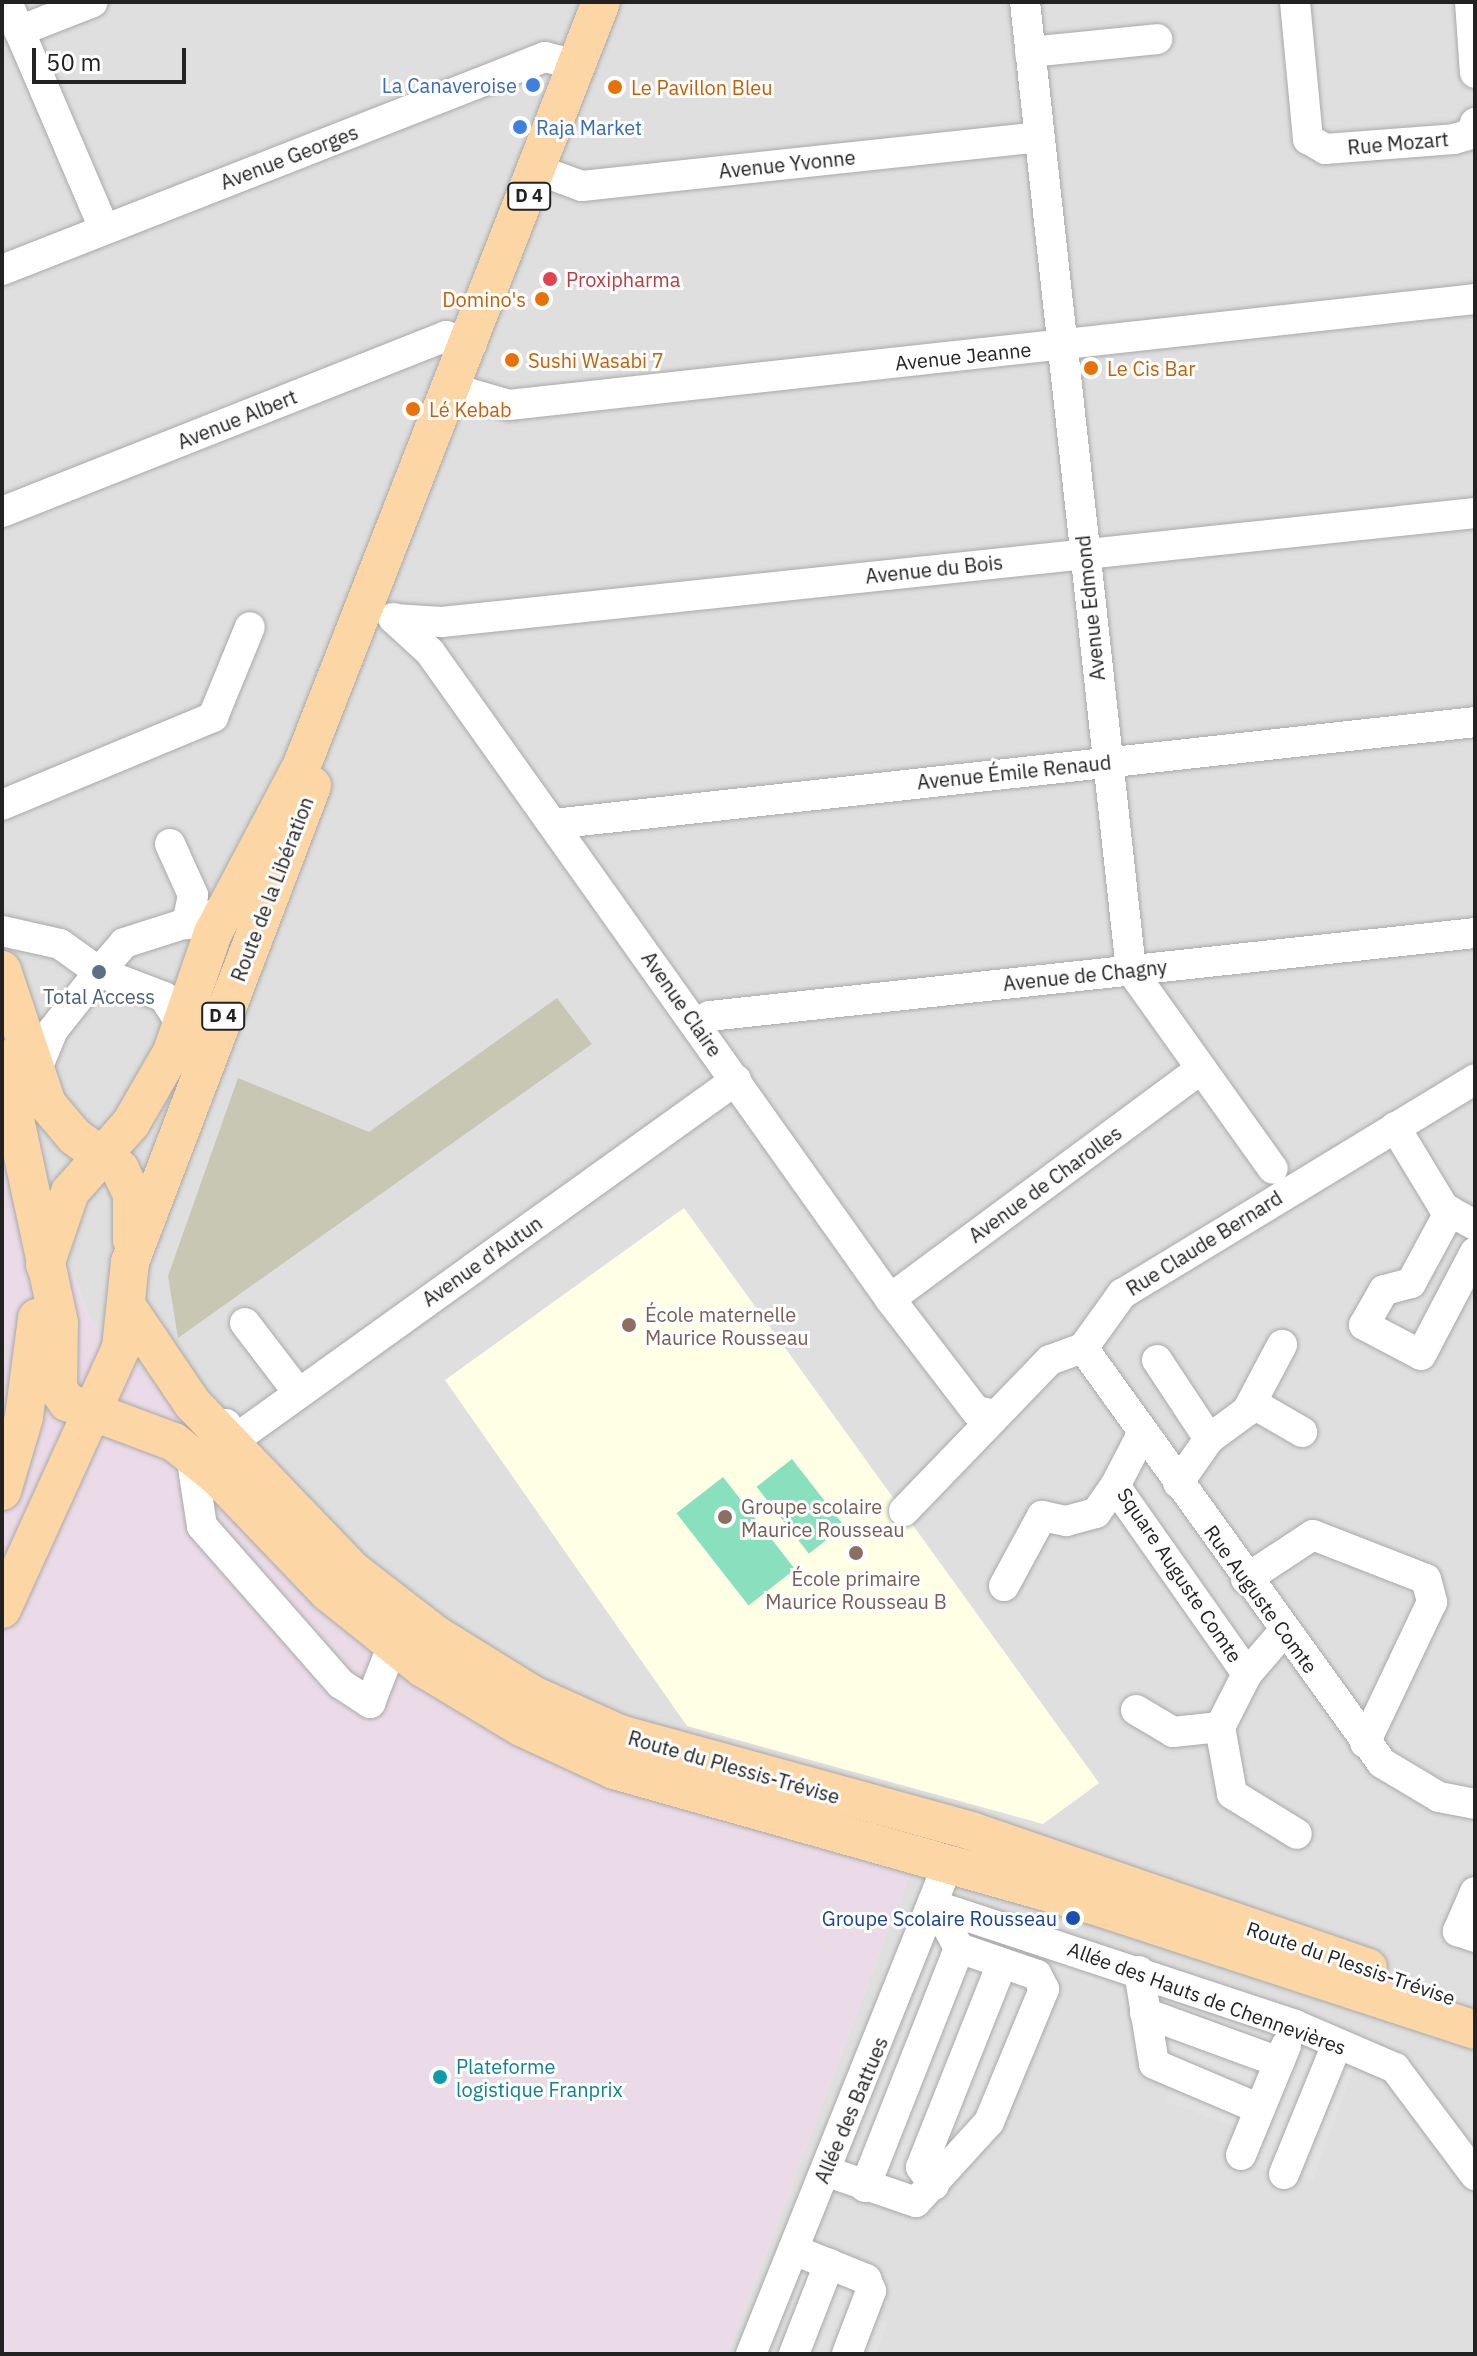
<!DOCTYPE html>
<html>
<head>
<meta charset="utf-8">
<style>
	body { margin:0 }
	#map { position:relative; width:1477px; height:2356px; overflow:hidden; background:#f2efe9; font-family:"IBM Plex Sans",sans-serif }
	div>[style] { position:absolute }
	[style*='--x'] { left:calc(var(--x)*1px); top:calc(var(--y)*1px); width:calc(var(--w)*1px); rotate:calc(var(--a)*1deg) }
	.residential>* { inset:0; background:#e0dfdf }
	.industrial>* { inset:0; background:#ebdbe8 }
	.education>* { inset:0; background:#ffffe5 }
	.construction>* { inset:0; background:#c7c7b4 }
	.pitch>* { inset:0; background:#88e0be; transform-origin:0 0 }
	.parking>* { inset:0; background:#e2e2e2; transform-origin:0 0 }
	.roads { filter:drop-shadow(0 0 2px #a9a9a9) drop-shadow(0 0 2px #a9a9a9) }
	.minor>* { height:30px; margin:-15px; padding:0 15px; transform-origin:15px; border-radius:15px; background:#fff }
	.major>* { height:38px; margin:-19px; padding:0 19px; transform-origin:19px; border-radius:19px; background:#fcd6a4 }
	.dots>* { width:22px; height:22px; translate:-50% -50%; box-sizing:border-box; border:4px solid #fff; border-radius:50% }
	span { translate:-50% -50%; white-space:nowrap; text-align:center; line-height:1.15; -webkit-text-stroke:6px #fff; paint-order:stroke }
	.shield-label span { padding:2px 6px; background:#fff; border:2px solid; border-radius:6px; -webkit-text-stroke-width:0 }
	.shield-label { font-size:18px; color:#222; font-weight:700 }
	.shop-label { font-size:20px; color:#366cbe }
	.right { translate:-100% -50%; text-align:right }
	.left { translate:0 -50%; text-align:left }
	.food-label { font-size:20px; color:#c56008 }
	.street-label { font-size:20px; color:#222 }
	.health-label { font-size:20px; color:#be3a42 }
	.service-label { font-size:20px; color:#4e5e75 }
	.education-label { font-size:20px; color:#785e54 }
	.transit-label { font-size:20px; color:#164399 }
	.culture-label { font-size:20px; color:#0d838f }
	.frame { position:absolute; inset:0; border:4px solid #222; pointer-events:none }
	.scale { position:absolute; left:32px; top:48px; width:154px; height:36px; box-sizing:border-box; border:4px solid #222; border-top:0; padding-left:10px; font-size:24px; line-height:28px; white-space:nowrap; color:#222; -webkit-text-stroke:6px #fff; paint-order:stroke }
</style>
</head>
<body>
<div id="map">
	<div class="residential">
		<i style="clip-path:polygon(2px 2px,1475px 2px,1475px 2354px,728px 2354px,923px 1838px,607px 1749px,273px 1507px,90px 1319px,2px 1088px)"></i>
	</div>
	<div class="industrial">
		<i style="clip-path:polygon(2px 1088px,90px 1319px,273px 1507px,431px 1643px,923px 1838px,728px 2354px,2px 2354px)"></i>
	</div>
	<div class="education">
		<i style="clip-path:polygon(684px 1208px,1099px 1783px,1043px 1824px,687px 1726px,445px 1380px)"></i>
	</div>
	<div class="construction">
		<i style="clip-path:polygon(557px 998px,592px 1044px,178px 1338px,168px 1276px,238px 1078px,369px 1132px)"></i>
	</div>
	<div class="pitch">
		<i style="left:792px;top:1459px;width:85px;height:45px;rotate:52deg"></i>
		<i style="left:723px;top:1477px;width:117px;height:59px;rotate:52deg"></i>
	</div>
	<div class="parking">
		<i style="left:973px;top:1927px;width:143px;height:17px;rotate:17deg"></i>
		<i style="clip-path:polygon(936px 1944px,964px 1955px,960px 1966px,1032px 1994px,980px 2130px,966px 2125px,954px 2154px,921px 2192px,851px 2165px)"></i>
		<i style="clip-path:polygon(1163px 1998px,1271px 2039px,1238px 2128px,1166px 2102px,1178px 2069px,1162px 2063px,1167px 2030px,1154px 2024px)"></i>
		<i style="clip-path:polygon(1297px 2042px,1354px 2066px,1313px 2180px,1298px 2174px,1295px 2181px,1247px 2164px)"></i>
		<i style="clip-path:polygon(812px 2250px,875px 2277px,875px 2318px,887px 2323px,876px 2354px,774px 2354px)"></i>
	</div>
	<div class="roads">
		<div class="minor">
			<i style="--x:7;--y:2;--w:246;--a:66.8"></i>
			<i style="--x:1025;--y:2;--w:974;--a:83.75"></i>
			<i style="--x:1131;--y:970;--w:244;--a:54.5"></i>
			<i style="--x:1295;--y:2;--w:138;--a:84.6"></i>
			<i style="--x:1308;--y:139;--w:20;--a:30"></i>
			<i style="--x:1325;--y:149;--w:129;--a:-4.4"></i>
			<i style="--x:1454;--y:139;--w:18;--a:-16"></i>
			<i style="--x:1471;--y:134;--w:12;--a:-70"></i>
			<i style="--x:1470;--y:2;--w:71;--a:86"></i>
			<i style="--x:19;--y:31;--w:79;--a:-21.4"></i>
			<i style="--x:1030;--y:52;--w:128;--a:-5.8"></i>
			<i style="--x:538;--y:170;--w:47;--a:20"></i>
			<i style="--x:582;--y:186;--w:459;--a:-6.1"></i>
			<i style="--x:2;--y:270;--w:583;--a:-21.42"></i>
			<i style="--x:545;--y:57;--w:34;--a:14"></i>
			<i style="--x:454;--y:389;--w:57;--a:16.2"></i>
			<i style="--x:509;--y:405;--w:972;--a:-6.26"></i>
			<i style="--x:2;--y:512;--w:478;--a:-21.6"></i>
			<i style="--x:446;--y:336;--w:27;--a:17"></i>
			<i style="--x:393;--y:618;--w:50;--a:42.6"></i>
			<i style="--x:430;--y:652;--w:794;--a:54.59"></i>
			<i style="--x:890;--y:1299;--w:141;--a:52.5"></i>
			<i style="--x:976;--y:1411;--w:15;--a:11"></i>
			<i style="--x:394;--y:619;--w:48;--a:3.6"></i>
			<i style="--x:442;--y:622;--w:1039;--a:-6.02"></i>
			<i style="--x:2;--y:805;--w:229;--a:-22.6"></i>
			<i style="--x:213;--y:717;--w:97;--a:-67.7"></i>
			<i style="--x:553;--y:824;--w:928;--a:-6.31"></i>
			<i style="--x:170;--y:844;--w:56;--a:65.7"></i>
			<i style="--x:193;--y:895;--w:30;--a:102"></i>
			<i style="--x:2;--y:931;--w:59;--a:12.6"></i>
			<i style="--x:60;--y:944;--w:48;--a:35.7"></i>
			<i style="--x:99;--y:972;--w:38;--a:-49"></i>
			<i style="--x:124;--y:943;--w:105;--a:-17.7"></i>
			<i style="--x:696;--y:1023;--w:16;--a:-27"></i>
			<i style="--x:710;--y:1016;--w:769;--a:-6.19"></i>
			<i style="--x:36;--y:1071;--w:44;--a:-67.5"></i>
			<i style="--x:53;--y:1030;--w:74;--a:-51.6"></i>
			<i style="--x:99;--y:972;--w:70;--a:21"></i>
			<i style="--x:164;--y:997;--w:32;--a:58"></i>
			<i style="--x:1395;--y:1127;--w:95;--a:58.8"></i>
			<i style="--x:1444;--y:1208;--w:35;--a:29"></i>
			<i style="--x:1450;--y:1211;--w:82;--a:118.4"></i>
			<i style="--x:1411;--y:1283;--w:28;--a:165"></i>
			<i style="--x:1384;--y:1290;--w:40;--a:119.7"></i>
			<i style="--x:1364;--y:1325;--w:64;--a:27.8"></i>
			<i style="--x:1421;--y:1355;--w:116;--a:-62.3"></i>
			<i style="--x:890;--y:1299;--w:387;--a:-36.5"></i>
			<i style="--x:245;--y:1323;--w:86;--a:52.6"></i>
			<i style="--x:1083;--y:1348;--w:511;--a:54.23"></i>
			<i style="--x:1382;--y:1763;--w:66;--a:30.8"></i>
			<i style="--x:1439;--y:1797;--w:37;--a:11"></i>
			<i style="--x:1083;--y:1348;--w:67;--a:-54.2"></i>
			<i style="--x:1122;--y:1294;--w:413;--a:-31.3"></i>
			<i style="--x:1157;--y:1360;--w:95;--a:56.6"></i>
			<i style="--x:1252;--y:1403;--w:58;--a:30.1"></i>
			<i style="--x:226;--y:1424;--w:19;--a:78"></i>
			<i style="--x:230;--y:1443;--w:623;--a:-35.66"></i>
			<i style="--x:1142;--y:1434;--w:59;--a:117.4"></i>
			<i style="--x:1115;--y:1486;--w:230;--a:54.9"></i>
			<i style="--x:1247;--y:1674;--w:57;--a:-49.3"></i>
			<i style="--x:191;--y:1455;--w:72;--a:81.2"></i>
			<i style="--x:202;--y:1526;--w:210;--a:48.7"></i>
			<i style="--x:341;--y:1684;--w:35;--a:33"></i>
			<i style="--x:370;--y:1703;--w:85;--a:-68.6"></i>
			<i style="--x:1178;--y:1483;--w:54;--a:-54.8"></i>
			<i style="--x:1209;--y:1439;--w:47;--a:-36.4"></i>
			<i style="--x:1247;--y:1411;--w:75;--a:-62.1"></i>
			<i style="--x:904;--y:1511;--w:210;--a:-46"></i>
			<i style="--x:1050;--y:1360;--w:35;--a:-20"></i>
			<i style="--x:1246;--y:1579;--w:80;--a:-33.3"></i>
			<i style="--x:1313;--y:1535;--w:121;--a:21.3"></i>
			<i style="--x:1426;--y:1579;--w:24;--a:75"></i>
			<i style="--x:1432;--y:1602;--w:156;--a:115.4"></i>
			<i style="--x:1004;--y:1586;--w:80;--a:-61.5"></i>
			<i style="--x:1042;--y:1516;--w:25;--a:12"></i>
			<i style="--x:1066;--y:1521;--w:31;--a:-15"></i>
			<i style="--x:1096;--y:1513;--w:33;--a:-55"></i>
			<i style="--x:1247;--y:1674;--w:59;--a:117"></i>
			<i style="--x:1220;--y:1727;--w:68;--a:79.8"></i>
			<i style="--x:1232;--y:1794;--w:76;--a:31.6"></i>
			<i style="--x:1136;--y:1710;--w:43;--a:30.7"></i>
			<i style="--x:1173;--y:1732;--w:47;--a:-6.1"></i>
			<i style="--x:1475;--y:1892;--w:43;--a:113.6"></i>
			<i style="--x:1458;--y:1931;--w:18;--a:19"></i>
			<i style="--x:936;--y:1906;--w:378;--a:18.3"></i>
			<i style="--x:1295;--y:2025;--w:109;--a:23.3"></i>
			<i style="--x:1395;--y:2068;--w:134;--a:53.2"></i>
			<i style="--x:1139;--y:1971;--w:94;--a:80.8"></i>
			<i style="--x:1154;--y:2064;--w:115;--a:23"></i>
			<i style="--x:1145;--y:2013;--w:143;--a:20.1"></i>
			<i style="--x:1241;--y:2155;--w:118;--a:-67.6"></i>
			<i style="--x:825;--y:2171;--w:96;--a:18.8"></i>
			<i style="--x:916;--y:2202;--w:108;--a:-47.6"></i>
			<i style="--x:989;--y:2122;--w:144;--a:-67.5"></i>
			<i style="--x:1044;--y:1989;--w:16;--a:-117"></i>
			<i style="--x:1037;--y:1975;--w:83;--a:-160.9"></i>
			<i style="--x:959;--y:1948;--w:48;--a:-118.7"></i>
			<i style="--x:1284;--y:2174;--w:140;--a:-67.8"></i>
			<i style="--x:934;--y:2185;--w:22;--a:-126"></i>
			<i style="--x:921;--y:2167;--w:219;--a:-68.3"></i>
			<i style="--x:865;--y:2187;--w:257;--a:-68.5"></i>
			<i style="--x:794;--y:2250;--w:78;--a:21.9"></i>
			<i style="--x:866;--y:2279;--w:13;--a:67"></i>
			<i style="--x:871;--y:2291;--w:67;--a:110.9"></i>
			<i style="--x:751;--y:2354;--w:528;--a:-68.1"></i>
			<i style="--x:794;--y:2354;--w:97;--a:-68.7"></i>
		</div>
		<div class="major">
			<i style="--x:2;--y:970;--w:141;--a:71.4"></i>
			<i style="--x:47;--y:1104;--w:43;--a:49.7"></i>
			<i style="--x:75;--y:1137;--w:55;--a:35.4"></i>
			<i style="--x:120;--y:1169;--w:29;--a:65"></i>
			<i style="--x:132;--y:1195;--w:45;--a:90"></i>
			<i style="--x:2;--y:1059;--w:270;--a:77.8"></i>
			<i style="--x:59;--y:1323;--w:66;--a:90.9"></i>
			<i style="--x:58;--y:1389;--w:16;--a:55"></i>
			<i style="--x:67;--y:1402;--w:114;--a:20.5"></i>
			<i style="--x:174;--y:1442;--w:56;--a:38.5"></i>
			<i style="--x:218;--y:1477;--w:159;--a:46.3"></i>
			<i style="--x:328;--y:1592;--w:122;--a:38.7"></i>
			<i style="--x:423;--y:1668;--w:114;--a:31"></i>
			<i style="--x:521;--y:1727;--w:102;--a:24.8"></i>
			<i style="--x:614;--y:1770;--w:501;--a:15.76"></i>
			<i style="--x:1096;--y:1906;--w:399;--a:18.1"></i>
			<i style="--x:45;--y:1265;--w:77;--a:-71.1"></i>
			<i style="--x:70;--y:1192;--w:92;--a:-48.5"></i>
			<i style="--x:131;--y:1123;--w:82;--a:-60"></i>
			<i style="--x:172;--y:1052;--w:126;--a:-71"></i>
			<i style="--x:213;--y:933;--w:190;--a:-62.1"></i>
			<i style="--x:302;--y:765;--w:819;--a:-68.6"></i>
			<i style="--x:128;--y:1308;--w:115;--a:56"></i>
			<i style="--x:192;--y:1403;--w:231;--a:46.2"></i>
			<i style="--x:352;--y:1570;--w:106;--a:37.7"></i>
			<i style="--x:436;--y:1635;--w:112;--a:31.8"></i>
			<i style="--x:531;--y:1694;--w:98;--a:24.2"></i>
			<i style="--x:620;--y:1734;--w:364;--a:15.4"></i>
			<i style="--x:971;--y:1831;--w:420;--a:19"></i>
			<i style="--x:2;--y:1491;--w:77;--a:-73.4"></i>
			<i style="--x:24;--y:1417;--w:100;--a:-82.5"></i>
			<i style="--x:2;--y:1609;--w:287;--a:-65.5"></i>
			<i style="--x:121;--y:1348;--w:86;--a:-84"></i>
			<i style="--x:130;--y:1262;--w:510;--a:-69.08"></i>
		</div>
	</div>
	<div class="dots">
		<i style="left:533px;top:85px;background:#3f7fe0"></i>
		<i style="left:615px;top:87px;background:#e8710a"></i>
		<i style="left:520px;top:127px;background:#3f7fe0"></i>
		<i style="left:550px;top:279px;background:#e0444e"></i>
		<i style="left:542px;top:299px;background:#e8710a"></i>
		<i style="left:512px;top:360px;background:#e8710a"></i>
		<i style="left:1091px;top:368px;background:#e8710a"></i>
		<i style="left:413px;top:409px;background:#e8710a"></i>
		<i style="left:99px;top:972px;background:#5c6f8a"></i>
		<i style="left:629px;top:1325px;background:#8d6e63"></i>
		<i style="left:725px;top:1517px;background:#8d6e63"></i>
		<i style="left:856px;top:1553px;background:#8d6e63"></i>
		<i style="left:1073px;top:1918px;background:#1a4fb4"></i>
		<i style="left:440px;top:2077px;background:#0f9aa8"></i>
	</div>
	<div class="shield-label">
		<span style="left:529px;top:196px">D 4</span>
		<span style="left:223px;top:1016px">D 4</span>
	</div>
	<div class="shop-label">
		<span class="right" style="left:517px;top:85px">La Canaveroise</span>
		<span class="left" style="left:536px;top:127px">Raja Market</span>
	</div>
	<div class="food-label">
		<span class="left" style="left:631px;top:87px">Le Pavillon Bleu</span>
		<span class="right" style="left:526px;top:299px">Domino's</span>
		<span class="left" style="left:528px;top:360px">Sushi Wasabi 7</span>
		<span class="left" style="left:1107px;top:368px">Le Cis Bar</span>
		<span class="left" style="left:429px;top:409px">Lé Kebab</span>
	</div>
	<div class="street-label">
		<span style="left:1398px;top:143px;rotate:-5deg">Rue Mozart</span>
		<span style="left:289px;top:157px;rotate:-21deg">Avenue Georges</span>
		<span style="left:787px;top:164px;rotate:-6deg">Avenue Yvonne</span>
		<span style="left:963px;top:356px;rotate:-6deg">Avenue Jeanne</span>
		<span style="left:237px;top:419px;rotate:-22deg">Avenue Albert</span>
		<span style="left:934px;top:569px;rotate:-6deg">Avenue du Bois</span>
		<span style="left:1090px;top:608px;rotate:-96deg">Avenue Edmond</span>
		<span style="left:1014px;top:772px;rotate:-6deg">Avenue Émile Renaud</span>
		<span style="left:272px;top:889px;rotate:-69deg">Route de la Libération</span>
		<span style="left:1085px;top:975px;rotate:-6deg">Avenue de Chagny</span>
		<span style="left:682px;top:1004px;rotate:55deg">Avenue Claire</span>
		<span style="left:1045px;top:1184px;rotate:-36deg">Avenue de Charolles</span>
		<span style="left:1204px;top:1243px;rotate:-32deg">Rue Claude Bernard</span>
		<span style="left:482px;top:1261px;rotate:-35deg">Avenue d'Autun</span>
		<span style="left:1180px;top:1575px;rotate:56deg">Square Auguste Comte</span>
		<span style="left:1261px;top:1599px;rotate:54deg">Rue Auguste Comte</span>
		<span style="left:734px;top:1767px;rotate:16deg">Route du Plessis-Trévise</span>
		<span style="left:1351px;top:1963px;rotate:19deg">Route du Plessis-Trévise</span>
		<span style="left:1207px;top:1998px;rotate:20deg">Allée des Hauts de Chennevières</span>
		<span style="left:851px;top:2110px;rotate:-67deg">Allée des Battues</span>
	</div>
	<div class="health-label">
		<span class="left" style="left:566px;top:279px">Proxipharma</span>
	</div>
	<div class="service-label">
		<span style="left:99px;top:996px">Total Access</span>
	</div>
	<div class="education-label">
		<span class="left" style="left:645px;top:1326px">École maternelle<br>Maurice Rousseau</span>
		<span class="left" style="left:741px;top:1518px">Groupe scolaire<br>Maurice Rousseau</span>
		<span style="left:856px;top:1590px">École primaire<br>Maurice Rousseau B</span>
	</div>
	<div class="transit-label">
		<span class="right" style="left:1057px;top:1918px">Groupe Scolaire Rousseau</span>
	</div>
	<div class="culture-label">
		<span class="left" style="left:456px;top:2078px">Plateforme<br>logistique Franprix</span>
	</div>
	<div class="frame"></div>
	<div class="scale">50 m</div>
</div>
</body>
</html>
